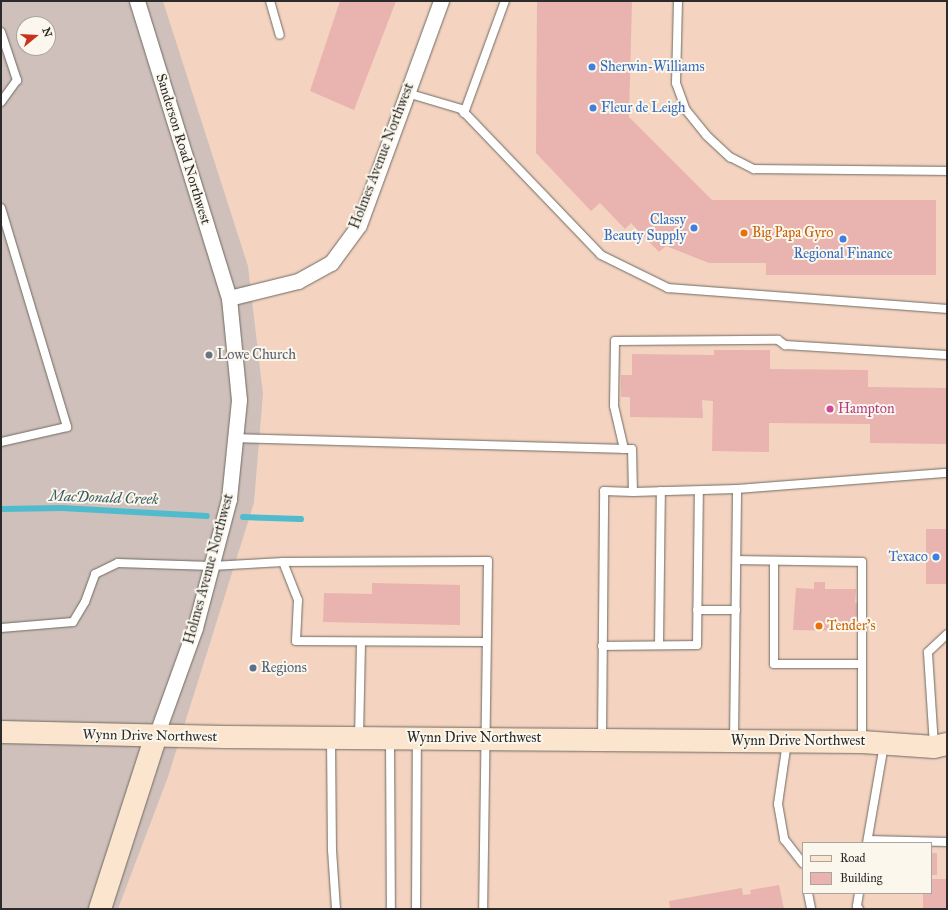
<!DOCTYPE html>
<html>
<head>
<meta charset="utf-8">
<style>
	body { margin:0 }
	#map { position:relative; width:948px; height:910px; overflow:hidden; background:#eae3c3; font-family:"IM FELL Great Primer",serif }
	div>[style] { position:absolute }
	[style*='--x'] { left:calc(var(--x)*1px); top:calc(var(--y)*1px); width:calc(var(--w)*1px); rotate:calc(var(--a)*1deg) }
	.built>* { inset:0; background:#f4d3c1 }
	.industrial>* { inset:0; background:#d0c0bc }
	.stream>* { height:6px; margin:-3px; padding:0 3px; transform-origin:3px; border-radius:3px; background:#50bbcc }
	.building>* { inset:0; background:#e9b3af; transform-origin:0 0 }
	.roads { filter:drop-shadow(0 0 1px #6e6b60) drop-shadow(0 0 1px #6e6b60) }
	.lane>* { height:8px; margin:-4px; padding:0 4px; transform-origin:4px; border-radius:4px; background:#fff }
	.street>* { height:15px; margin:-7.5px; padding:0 7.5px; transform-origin:7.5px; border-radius:7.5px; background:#fff }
	.secondary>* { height:22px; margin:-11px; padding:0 11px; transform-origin:11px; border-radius:11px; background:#fbe5cf }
	.dots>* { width:11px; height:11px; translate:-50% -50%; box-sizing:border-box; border:2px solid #fbf7ec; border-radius:50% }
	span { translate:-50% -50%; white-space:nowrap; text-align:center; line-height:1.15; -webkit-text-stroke:4px #fbf7ec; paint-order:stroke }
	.shop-label { font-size:14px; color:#366cbe }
	.left { translate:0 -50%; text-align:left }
	.right { translate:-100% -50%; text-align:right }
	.street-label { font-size:14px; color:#2b2b2b }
	.food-label { font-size:14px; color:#c56008 }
	.worship-label { font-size:14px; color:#5b616d }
	.hotel-label { font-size:14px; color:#b23c85 }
	.service-label { font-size:14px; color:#4e5e75 }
	.water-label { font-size:15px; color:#385d63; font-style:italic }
	.frame { position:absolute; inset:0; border:2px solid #2b2b2b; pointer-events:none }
	.legend { position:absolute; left:802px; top:842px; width:130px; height:52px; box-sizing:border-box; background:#fbf7ec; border:1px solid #a8a59f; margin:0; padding:5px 7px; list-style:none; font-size:12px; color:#2b2b2b }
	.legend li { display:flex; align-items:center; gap:8px; height:20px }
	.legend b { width:20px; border:1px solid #a8a59f }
	.north { position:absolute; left:16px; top:16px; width:40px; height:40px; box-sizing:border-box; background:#fbf7ec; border:1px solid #a8a59f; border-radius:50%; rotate:72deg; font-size:11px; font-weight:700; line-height:16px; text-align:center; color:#2b2b2b }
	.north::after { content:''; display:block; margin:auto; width:14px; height:18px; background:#c8321e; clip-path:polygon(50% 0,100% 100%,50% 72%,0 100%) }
</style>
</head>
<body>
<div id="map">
	<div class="built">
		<i style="clip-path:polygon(evenodd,163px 1px,947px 1px,947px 909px,118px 909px,168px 777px,254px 503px,263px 394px,248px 266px,163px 1px,803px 843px,931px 843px,931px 893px,803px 893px,803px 843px)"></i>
	</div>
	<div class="industrial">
		<i style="clip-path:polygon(evenodd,1px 1px,163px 1px,248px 266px,263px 394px,254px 503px,168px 777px,118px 909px,1px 909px,1px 1px,24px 24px,48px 24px,48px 48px,24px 48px,24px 24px)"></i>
	</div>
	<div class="stream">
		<i style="--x:1;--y:509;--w:61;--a:-0.9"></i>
		<i style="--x:62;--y:508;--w:145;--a:3.2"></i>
		<i style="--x:243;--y:517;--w:58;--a:2"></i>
	</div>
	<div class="building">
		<i style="clip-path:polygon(340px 1px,396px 1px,354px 110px,310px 91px)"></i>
		<i style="clip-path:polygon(537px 1px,632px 1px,629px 117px,712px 200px,936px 200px,936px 275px,766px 275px,766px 263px,709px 263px,666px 246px,659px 252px,631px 223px,625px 229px,600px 203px,591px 211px,536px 153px)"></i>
		<i style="clip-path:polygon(714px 350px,770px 350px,770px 369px,868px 370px,868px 387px,947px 388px,947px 444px,870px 443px,870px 424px,769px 423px,769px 452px,712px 451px,713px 401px,702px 400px,703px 418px,630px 417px,630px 397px,621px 397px,621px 375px,632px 375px,632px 354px,714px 355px)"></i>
		<i style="left:947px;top:529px;width:55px;height:21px;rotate:90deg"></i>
		<i style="clip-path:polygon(814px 582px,825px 582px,825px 589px,856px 589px,855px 603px,859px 603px,858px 631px,793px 630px,796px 588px,814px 589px)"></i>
		<i style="clip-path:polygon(372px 583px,460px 585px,460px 625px,323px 622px,324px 593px,372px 594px)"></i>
		<i style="left:931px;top:853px;width:6px;height:22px"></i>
		<i style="clip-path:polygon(931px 879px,947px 879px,947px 909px,923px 909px,923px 893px,931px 893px)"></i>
		<i style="clip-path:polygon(779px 885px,784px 909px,670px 909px,669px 901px,742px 888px,743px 895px,751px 894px,750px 890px)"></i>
	</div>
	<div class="roads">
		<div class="lane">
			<i style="--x:270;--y:1;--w:35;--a:74"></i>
			<i style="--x:678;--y:1;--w:82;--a:91.4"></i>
			<i style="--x:676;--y:83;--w:29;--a:70"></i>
			<i style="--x:686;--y:110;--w:32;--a:51"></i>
			<i style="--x:706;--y:135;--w:33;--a:43"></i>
			<i style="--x:730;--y:157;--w:27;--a:27"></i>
			<i style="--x:754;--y:169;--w:193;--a:0.6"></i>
			<i style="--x:1;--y:32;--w:51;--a:71.6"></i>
			<i style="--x:17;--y:80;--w:27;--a:126"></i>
			<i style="--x:407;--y:93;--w:56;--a:16.5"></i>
			<i style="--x:461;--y:109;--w:202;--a:46.2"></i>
			<i style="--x:601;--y:255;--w:75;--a:26.2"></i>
			<i style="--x:668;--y:288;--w:280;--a:4.3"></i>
			<i style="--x:464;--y:113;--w:119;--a:-69.9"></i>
			<i style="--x:1;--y:208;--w:229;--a:73.2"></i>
			<i style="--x:67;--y:427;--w:68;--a:167.2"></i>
			<i style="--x:235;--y:438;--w:397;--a:1.6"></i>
			<i style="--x:632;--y:449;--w:43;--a:88.7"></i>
			<i style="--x:633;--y:492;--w:104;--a:-1.7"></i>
			<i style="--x:737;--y:489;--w:211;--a:-4.4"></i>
			<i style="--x:624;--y:449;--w:44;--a:-103.1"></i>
			<i style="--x:614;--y:406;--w:65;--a:-89.1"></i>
			<i style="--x:615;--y:341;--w:163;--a:-0.4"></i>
			<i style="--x:778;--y:340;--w:9;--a:36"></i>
			<i style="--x:785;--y:345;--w:162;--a:3.5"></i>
			<i style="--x:737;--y:560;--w:125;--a:0.9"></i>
			<i style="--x:862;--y:562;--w:179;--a:90"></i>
			<i style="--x:283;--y:562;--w:41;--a:68.5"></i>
			<i style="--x:298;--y:600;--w:41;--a:92.8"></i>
			<i style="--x:296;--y:641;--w:190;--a:0.3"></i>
			<i style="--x:774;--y:562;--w:102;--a:90"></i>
			<i style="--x:774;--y:664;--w:88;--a:0"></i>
			<i style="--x:697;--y:610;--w:39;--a:0"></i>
			<i style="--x:1;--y:628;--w:72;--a:-4.8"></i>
			<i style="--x:73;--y:622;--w:23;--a:-59"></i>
			<i style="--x:85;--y:602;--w:30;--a:-70"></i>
			<i style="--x:95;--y:574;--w:25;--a:-26"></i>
			<i style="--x:118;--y:563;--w:94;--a:1.8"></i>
			<i style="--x:212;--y:566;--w:71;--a:-3.2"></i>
			<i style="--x:283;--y:562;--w:205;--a:-0.3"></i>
			<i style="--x:488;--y:561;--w:348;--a:90.8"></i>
			<i style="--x:659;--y:645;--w:154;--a:-89.3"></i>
			<i style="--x:602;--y:646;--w:95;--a:-0.6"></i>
			<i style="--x:697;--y:645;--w:154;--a:-89.3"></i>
			<i style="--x:331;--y:738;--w:112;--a:89.5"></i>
			<i style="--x:332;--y:850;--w:59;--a:86.1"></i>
			<i style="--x:359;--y:738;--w:95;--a:-88.8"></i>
			<i style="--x:390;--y:738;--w:171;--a:89.7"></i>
			<i style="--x:602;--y:739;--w:248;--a:-89.5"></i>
			<i style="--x:604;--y:491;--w:29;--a:2"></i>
			<i style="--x:734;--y:740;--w:251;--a:-89.3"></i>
			<i style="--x:787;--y:742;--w:63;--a:98.3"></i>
			<i style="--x:778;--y:804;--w:36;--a:80"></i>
			<i style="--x:784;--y:839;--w:31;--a:52"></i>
			<i style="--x:934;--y:746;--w:94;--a:-93.7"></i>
			<i style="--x:928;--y:652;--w:26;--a:-43"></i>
			<i style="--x:868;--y:840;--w:79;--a:1.5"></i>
			<i style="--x:867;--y:843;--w:99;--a:-80.2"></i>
			<i style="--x:808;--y:893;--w:16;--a:79"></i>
			<i style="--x:859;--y:893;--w:13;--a:99"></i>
			<i style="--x:857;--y:906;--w:4;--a:56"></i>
			<i style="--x:416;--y:909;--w:169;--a:-89.7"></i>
		</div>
		<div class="street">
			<i style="--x:137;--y:1;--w:311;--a:72.8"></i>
			<i style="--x:229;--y:298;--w:102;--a:84.4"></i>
			<i style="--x:239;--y:400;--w:100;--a:95.8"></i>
			<i style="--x:229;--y:499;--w:133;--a:104.8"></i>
			<i style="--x:195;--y:628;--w:115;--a:109.9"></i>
			<i style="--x:229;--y:298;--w:71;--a:-13.8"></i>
			<i style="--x:298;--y:281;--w:38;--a:-29"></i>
			<i style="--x:331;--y:263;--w:47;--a:-53.6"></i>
			<i style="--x:359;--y:225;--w:239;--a:-69.9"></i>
		</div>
		<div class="secondary">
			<i style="--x:1;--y:732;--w:224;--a:1.3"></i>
			<i style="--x:225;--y:737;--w:637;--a:0.45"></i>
			<i style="--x:862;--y:742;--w:72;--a:4"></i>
			<i style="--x:934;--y:747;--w:13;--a:-13"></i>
			<i style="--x:100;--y:909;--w:182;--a:-72.1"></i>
		</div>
	</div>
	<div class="dots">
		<i style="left:592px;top:67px;background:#3f7fe0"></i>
		<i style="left:593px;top:108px;background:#3f7fe0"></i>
		<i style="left:694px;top:228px;background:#3f7fe0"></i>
		<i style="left:744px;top:233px;background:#e8710a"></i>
		<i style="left:843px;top:239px;background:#3f7fe0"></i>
		<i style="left:209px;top:355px;background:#6b7280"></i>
		<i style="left:830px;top:409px;background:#d1479c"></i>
		<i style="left:936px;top:557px;background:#3f7fe0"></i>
		<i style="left:819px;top:626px;background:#e8710a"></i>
		<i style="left:253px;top:668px;background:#5c6f8a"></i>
	</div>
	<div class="shop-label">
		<span class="left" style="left:600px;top:67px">Sherwin-Williams</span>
		<span class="left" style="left:601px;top:108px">Fleur de Leigh</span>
		<span class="right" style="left:686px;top:228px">Classy<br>Beauty Supply</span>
		<span style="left:843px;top:254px">Regional Finance</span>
		<span class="right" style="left:928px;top:557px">Texaco</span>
	</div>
	<div class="street-label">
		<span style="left:183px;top:149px;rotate:73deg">Sanderson Road Northwest</span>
		<span style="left:382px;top:156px;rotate:-69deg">Holmes Avenue Northwest</span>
		<span style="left:209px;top:569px;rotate:-75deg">Holmes Avenue Northwest</span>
		<span style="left:150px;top:736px;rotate:1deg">Wynn Drive Northwest</span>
		<span style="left:474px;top:738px">Wynn Drive Northwest</span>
		<span style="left:798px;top:741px">Wynn Drive Northwest</span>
	</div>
	<div class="food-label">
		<span class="left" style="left:752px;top:233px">Big Papa Gyro</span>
		<span class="left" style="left:827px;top:626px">Tender's</span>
	</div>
	<div class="worship-label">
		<span class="left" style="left:217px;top:355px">Lowe Church</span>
	</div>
	<div class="hotel-label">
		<span class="left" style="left:838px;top:409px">Hampton</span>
	</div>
	<div class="service-label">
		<span class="left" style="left:261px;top:668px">Regions</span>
	</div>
	<div class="water-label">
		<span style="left:104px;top:498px;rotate:2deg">MacDonald Creek</span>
	</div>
	<div class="frame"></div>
	<ul class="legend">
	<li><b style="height:5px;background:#fbe5cf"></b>Road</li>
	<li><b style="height:11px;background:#e9b3af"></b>Building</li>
	</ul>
	<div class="north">N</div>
</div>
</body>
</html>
